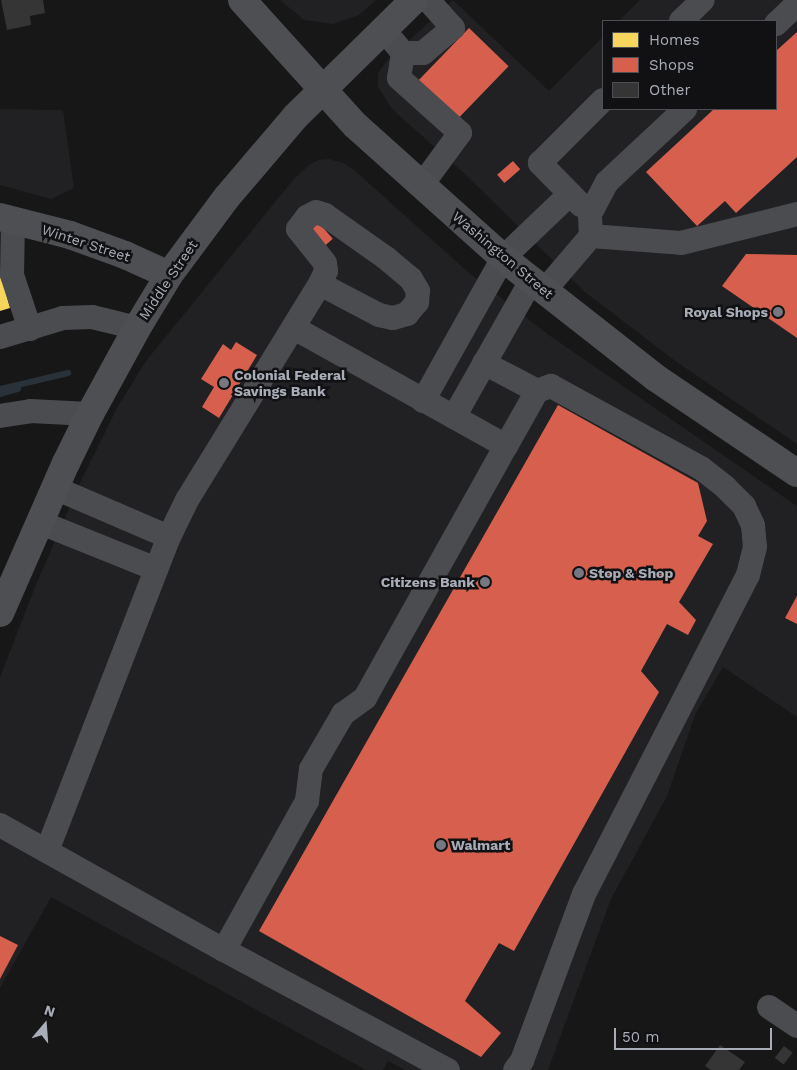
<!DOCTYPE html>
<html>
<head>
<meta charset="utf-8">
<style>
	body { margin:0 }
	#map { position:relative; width:797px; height:1070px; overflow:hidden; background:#171717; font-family:"Work Sans",sans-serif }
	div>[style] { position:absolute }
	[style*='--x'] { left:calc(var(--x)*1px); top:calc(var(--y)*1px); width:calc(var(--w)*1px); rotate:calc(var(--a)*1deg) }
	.built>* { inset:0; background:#212123 }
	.homes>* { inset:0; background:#f6d55c }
	.shops>* { inset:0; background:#d6604d; transform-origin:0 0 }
	.stream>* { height:6px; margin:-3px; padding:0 3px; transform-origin:3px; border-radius:3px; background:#2a3239 }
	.building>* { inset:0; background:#353536; transform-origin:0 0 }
	.minor>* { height:24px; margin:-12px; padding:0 12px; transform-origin:12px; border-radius:12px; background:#4b4c50 }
	.major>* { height:28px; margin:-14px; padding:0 14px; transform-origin:14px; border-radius:14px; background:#4d4f52 }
	.dots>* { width:14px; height:14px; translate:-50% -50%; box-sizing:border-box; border:2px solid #111113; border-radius:50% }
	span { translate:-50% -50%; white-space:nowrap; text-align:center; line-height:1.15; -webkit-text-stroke:5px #111113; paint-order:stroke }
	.street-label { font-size:14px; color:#a8adb8 }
	.poi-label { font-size:14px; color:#a8adb8; font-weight:700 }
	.right { translate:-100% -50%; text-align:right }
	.left { translate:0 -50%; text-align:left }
	.legend { position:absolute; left:602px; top:20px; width:175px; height:90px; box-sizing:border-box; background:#111113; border:1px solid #4d4f55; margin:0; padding:6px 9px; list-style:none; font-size:15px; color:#a8adb8 }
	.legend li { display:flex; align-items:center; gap:10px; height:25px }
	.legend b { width:25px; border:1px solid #4d4f55 }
	.north { position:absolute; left:20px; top:1000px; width:50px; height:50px; -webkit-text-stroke:4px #111113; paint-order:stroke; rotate:18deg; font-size:14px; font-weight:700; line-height:20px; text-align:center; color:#a8adb8 }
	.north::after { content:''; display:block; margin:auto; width:18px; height:22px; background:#a8adb8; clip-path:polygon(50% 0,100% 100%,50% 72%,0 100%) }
	.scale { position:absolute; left:614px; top:1028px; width:158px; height:22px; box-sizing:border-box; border:2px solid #a8adb8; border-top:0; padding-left:6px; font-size:15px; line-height:18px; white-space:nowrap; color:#a8adb8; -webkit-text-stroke:4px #111113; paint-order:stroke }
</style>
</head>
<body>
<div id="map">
	<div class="built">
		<i style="clip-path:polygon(280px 0,376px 0,359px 15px,333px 24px,304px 20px)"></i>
		<i style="clip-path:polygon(453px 0,549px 91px,603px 37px,603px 109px,776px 109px,776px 21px,619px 21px,640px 0,797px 0,797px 444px,674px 360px,585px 292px,466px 175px,393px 110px,378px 87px,378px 73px,386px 62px)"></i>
		<i style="clip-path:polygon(0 109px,63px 110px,74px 188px,51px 199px,0 185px)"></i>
		<i style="clip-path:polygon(329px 159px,343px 163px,354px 170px,468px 272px,546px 333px,797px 506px,797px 717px,723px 667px,695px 715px,667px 796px,611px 899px,548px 1070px,405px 1070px,388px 1061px,383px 1070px,366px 1070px,51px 897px,0 988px,0 677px,35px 587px,81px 481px,117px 408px,146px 361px,293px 180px,309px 165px,319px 160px)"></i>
	</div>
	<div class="homes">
		<i style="clip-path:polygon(0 272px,10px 308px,0 311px)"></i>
	</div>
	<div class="shops">
		<i style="left:469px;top:28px;width:55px;height:74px;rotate:44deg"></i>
		<i style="clip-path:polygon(797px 32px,797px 157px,736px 213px,725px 201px,697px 226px,646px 172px,714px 109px,776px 109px,776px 51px)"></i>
		<i style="left:513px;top:161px;width:11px;height:21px;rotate:49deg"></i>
		<i style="left:319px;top:223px;width:21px;height:13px;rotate:49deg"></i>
		<i style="clip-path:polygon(746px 254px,797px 255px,797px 338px,722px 286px)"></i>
		<i style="clip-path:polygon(236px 342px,257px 355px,219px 418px,202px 407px,214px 387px,201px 379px,223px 344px,231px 350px)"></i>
		<i style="clip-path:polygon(558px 405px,698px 483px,707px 521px,698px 536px,713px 544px,679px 602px,696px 620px,688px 635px,667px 624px,641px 671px,659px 692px,514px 951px,499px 943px,465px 1001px,501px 1033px,481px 1057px,259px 931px)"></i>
		<i style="clip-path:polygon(797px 596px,797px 624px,785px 618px)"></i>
		<i style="clip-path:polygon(0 936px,18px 945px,0 979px)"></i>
	</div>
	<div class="stream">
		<i style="--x:0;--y:389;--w:70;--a:-13.2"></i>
		<i style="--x:0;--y:394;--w:19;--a:-16"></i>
	</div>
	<div class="building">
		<i style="clip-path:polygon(1px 0,43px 0,45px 13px,30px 16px,31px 25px,7px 30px)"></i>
		<i style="clip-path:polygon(720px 1045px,745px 1062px,739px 1070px,711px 1070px,705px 1066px)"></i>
		<i style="left:784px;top:1046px;width:11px;height:15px;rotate:38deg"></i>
	</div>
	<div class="minor">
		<i style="--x:681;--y:21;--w:30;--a:-44"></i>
		<i style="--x:776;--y:24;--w:29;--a:-44"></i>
		<i style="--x:383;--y:29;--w:31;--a:50"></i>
		<i style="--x:403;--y:53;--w:25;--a:99"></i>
		<i style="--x:399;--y:78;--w:82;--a:42"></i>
		<i style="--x:460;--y:133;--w:66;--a:126.3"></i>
		<i style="--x:403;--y:53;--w:20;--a:0"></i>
		<i style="--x:423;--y:53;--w:39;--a:-40"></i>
		<i style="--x:453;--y:28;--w:38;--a:-132"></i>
		<i style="--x:581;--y:205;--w:59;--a:-134.3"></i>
		<i style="--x:540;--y:163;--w:89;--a:-45"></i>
		<i style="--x:13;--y:220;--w:55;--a:91"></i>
		<i style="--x:12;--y:275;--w:57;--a:71.6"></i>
		<i style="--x:591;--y:236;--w:90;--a:4.4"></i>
		<i style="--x:681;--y:243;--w:120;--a:-14"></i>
		<i style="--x:544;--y:291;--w:72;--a:-49.5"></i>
		<i style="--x:591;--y:236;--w:22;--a:-93"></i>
		<i style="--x:590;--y:214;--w:36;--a:-62"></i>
		<i style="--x:607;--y:182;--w:107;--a:-43.1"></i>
		<i style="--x:0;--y:337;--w:66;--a:-16.8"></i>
		<i style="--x:63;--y:318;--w:29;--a:-2"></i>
		<i style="--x:92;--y:317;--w:46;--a:13.7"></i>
		<i style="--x:484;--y:363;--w:60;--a:27.8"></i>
		<i style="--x:537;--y:391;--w:15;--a:-20"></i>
		<i style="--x:551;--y:386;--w:171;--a:28.7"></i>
		<i style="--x:701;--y:468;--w:31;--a:38"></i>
		<i style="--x:725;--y:487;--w:27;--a:45"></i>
		<i style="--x:744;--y:506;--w:21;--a:65"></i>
		<i style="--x:753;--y:525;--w:22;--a:85"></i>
		<i style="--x:755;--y:547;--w:29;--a:104"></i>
		<i style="--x:748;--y:575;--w:359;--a:117.2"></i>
		<i style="--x:584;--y:894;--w:178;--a:110.4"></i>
		<i style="--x:522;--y:1061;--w:11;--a:128"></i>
		<i style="--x:423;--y:401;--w:164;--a:-60.8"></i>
		<i style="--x:503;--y:258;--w:93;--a:-43.7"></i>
		<i style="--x:0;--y:416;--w:30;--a:-9"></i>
		<i style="--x:30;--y:411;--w:60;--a:2.9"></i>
		<i style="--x:454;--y:417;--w:156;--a:-60.5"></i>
		<i style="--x:506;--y:446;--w:63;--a:-60.6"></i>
		<i style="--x:55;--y:488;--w:124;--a:23.3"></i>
		<i style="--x:39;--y:522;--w:126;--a:21.9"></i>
		<i style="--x:0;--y:825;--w:257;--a:29.2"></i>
		<i style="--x:224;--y:950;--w:254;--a:28.2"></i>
		<i style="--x:47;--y:851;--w:337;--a:-68.8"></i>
		<i style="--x:169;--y:537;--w:41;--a:-64.1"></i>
		<i style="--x:187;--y:500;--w:254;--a:-58.4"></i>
		<i style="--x:320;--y:284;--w:67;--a:27.7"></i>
		<i style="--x:379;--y:315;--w:14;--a:12"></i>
		<i style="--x:393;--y:318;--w:15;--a:-16"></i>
		<i style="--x:407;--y:314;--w:16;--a:-50"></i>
		<i style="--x:417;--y:302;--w:11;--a:-85"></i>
		<i style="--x:418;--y:291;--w:14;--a:-120"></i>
		<i style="--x:411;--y:279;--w:33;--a:-140"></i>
		<i style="--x:386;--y:258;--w:75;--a:-144.8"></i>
		<i style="--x:325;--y:215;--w:9;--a:-162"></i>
		<i style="--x:316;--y:212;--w:10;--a:151"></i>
		<i style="--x:307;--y:217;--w:15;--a:127"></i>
		<i style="--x:298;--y:229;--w:43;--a:51.5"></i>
		<i style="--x:325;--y:263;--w:8;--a:83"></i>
		<i style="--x:326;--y:271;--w:14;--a:115"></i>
		<i style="--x:224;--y:950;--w:171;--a:-60.9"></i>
		<i style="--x:307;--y:801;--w:32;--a:-83"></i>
		<i style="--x:311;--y:769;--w:64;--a:-59.8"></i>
		<i style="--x:343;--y:714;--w:27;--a:-36"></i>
		<i style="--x:365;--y:698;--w:289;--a:-60.8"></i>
		<i style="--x:506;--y:446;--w:243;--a:-150.9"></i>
		<i style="--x:769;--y:1007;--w:34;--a:34"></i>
	</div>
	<div class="major">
		<i style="--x:242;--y:0;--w:169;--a:47.9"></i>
		<i style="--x:355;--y:125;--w:199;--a:41.9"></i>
		<i style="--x:503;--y:258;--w:194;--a:38.1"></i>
		<i style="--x:656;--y:378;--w:170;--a:34"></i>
		<i style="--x:0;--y:217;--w:72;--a:14.4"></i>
		<i style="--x:70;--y:235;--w:59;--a:20"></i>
		<i style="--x:125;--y:255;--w:48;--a:24.4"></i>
		<i style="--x:0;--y:613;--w:164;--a:-66.3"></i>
		<i style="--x:66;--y:463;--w:55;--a:-63.9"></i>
		<i style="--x:90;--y:414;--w:98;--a:-61.3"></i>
		<i style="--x:137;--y:328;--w:62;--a:-58.9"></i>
		<i style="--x:169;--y:275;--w:97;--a:-53.4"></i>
		<i style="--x:227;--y:197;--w:106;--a:-49.6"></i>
		<i style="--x:296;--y:116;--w:165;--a:-44.5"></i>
	</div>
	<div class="dots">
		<i style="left:778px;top:312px;background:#757880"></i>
		<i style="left:224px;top:383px;background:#757880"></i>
		<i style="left:579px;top:573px;background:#757880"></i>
		<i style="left:485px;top:582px;background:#757880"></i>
		<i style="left:441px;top:845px;background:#757880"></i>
	</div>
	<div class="street-label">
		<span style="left:86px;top:243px;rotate:18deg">Winter Street</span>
		<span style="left:503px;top:255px;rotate:40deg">Washington Street</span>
		<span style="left:168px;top:280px;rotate:-56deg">Middle Street</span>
	</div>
	<div class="poi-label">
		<span class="right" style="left:768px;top:312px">Royal Shops</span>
		<span class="left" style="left:234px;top:383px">Colonial Federal<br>Savings Bank</span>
		<span class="left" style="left:589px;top:573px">Stop &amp; Shop</span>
		<span class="right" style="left:475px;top:582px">Citizens Bank</span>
		<span class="left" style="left:451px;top:845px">Walmart</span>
	</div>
	<ul class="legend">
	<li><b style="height:14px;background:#f6d55c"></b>Homes</li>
	<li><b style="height:14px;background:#d6604d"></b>Shops</li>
	<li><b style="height:14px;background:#353536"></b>Other</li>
	</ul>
	<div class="north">N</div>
	<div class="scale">50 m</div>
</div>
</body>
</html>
